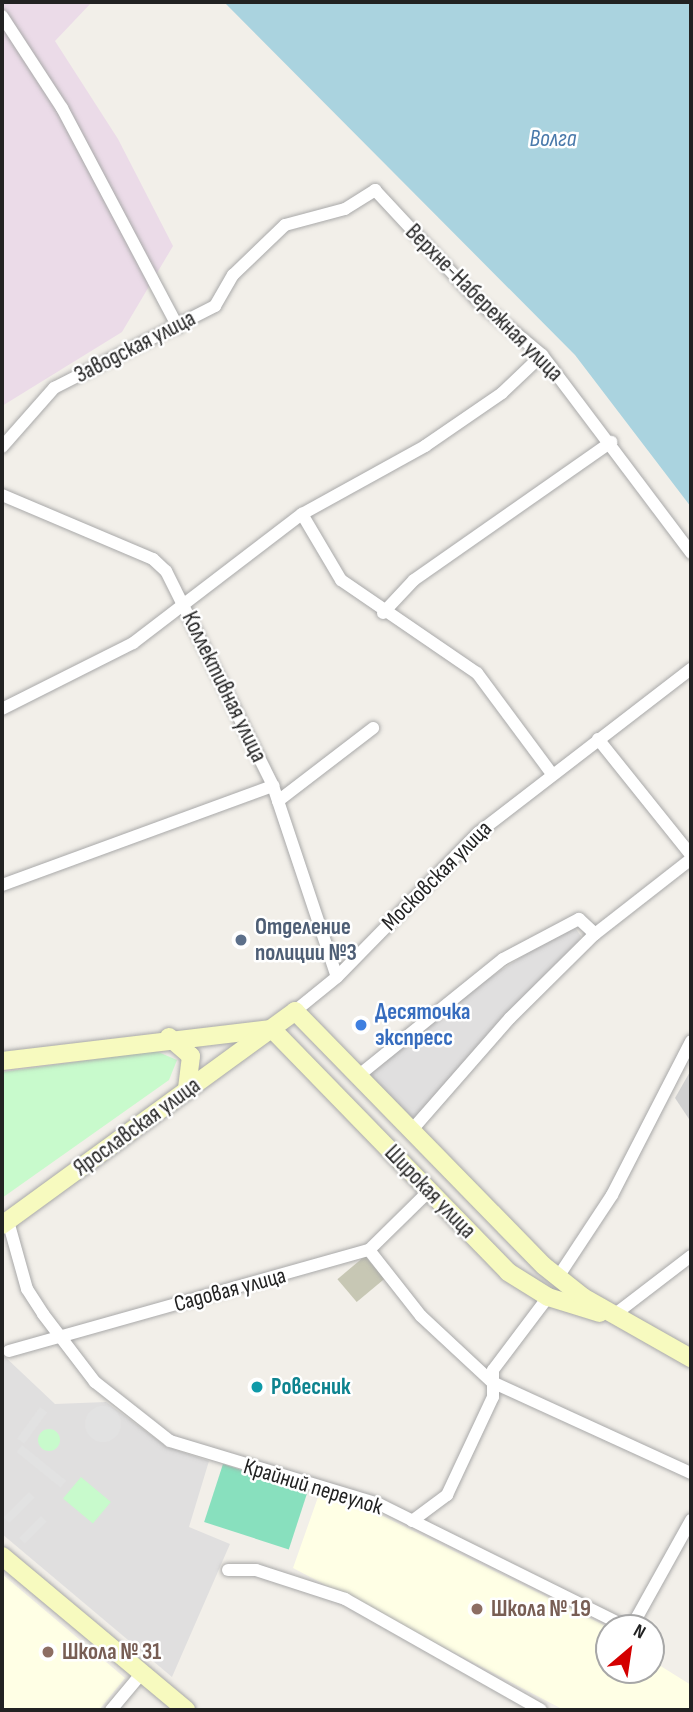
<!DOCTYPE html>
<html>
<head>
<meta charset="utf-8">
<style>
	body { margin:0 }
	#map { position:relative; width:693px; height:1712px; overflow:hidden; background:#f2efe9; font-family:"Sofia Sans Condensed",sans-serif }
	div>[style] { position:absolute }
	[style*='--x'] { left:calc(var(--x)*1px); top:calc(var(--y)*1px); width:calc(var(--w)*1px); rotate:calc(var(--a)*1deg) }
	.residential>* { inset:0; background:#e0dfdf }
	.industrial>* { inset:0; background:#ebdbe8 }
	.education>* { inset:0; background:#ffffe5 }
	.religious>* { inset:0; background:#d0d0d0 }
	.construction>* { inset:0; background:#c7c7b4; transform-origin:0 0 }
	.park>* { inset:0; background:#c8facc; transform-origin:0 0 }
	.round { border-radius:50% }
	.pitch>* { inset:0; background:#88e0be; transform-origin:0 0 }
	.parking>* { inset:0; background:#e2e2e2; transform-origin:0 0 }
	.water>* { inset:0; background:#aad3df }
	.roads { filter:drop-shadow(0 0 2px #a9a9a9) drop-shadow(0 0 2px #a9a9a9) }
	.street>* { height:12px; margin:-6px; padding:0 6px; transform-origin:6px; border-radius:6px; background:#fff }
	.secondary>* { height:18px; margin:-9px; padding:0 9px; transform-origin:9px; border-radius:9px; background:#f7fabf }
	.dots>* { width:19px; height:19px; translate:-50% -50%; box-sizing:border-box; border:4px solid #fff; border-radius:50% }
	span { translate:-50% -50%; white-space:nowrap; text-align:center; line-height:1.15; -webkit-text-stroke:5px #fff; paint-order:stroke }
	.street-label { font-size:23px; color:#222 }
	.service-label { font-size:23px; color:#4e5e75; font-weight:700 }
	.left { translate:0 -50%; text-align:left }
	.shop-label { font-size:23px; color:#366cbe; font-weight:700 }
	.culture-label { font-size:23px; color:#0d838f; font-weight:700 }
	.education-label { font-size:23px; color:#785e54; font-weight:700 }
	.water-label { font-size:24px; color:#4a7aab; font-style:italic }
	.frame { position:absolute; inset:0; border:4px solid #222; pointer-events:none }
	.north { position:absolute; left:595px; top:1614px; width:70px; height:70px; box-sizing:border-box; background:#fff; border:2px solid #a7a7a7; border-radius:50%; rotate:29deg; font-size:19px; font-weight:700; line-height:28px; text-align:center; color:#222 }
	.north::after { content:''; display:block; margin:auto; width:24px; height:32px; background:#d40000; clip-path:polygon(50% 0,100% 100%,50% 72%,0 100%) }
</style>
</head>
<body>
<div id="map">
	<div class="residential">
		<i style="clip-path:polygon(572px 924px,581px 936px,574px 950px,412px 1120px,368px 1075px,451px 1003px)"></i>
		<i style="clip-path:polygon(2px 1354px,55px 1404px,106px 1402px,167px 1447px,209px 1461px,189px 1527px,230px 1544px,172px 1677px,2px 1534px)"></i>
	</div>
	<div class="industrial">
		<i style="clip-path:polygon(2px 2px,92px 2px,55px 41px,118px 139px,173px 246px,122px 332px,2px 406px)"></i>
	</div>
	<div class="education">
		<i style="clip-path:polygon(318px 1497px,375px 1512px,610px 1628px,609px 1670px,651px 1670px,651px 1660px,691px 1685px,691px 1710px,564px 1710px,293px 1568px)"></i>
		<i style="clip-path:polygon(2px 1574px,125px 1678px,99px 1710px,2px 1710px)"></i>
	</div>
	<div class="religious">
		<i style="clip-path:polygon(691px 1070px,691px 1122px,675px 1098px)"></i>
	</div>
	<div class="construction">
		<i style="left:365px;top:1256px;width:30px;height:36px;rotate:50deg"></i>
	</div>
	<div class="park">
		<i style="clip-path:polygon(156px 1051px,177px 1060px,169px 1080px,2px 1198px,2px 1072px)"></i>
		<i class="round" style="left:38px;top:1429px;width:22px;height:22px"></i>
		<i style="left:81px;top:1477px;width:39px;height:28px;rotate:40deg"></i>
	</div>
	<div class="pitch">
		<i style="left:223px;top:1464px;width:89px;height:61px;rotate:18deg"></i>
	</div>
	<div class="parking">
		<i class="round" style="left:85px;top:1406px;width:36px;height:36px"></i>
		<i style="left:40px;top:1407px;width:9px;height:39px;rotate:36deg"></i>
		<i style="left:22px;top:1445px;width:57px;height:9px;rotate:39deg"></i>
		<i style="left:29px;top:1492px;width:8px;height:36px;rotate:45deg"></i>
		<i style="left:41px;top:1516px;width:8px;height:31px;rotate:45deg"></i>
	</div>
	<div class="water">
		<i style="clip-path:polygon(224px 2px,691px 2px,691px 507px,575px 355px)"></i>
	</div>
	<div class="roads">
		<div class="street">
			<i style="--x:2;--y:16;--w:110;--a:56.9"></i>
			<i style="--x:62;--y:108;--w:248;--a:62.1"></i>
			<i style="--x:2;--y:447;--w:79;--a:-48.6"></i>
			<i style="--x:54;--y:388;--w:181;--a:-27"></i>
			<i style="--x:215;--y:306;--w:36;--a:-60"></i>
			<i style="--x:233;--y:275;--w:72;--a:-43.9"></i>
			<i style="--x:285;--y:225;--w:62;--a:-14.9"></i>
			<i style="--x:345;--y:209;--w:36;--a:-32"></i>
			<i style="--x:375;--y:190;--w:156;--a:47.1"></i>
			<i style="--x:481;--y:304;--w:80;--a:39.9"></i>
			<i style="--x:542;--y:355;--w:248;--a:53"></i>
			<i style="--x:2;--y:495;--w:164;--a:23"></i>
			<i style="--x:153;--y:559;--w:18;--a:43"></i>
			<i style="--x:166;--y:571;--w:240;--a:63.5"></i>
			<i style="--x:273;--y:786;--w:201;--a:71.5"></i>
			<i style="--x:302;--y:514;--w:77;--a:59.4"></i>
			<i style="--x:341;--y:580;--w:165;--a:34.4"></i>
			<i style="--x:477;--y:673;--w:126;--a:53.4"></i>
			<i style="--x:383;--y:613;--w:45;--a:-46.8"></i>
			<i style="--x:414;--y:580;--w:241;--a:-35"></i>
			<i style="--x:2;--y:709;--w:147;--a:-26.7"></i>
			<i style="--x:133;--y:643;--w:213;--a:-37.4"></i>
			<i style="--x:302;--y:514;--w:141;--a:-28.9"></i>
			<i style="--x:425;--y:446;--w:93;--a:-34.5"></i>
			<i style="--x:502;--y:393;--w:55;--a:-43.5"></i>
			<i style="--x:598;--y:739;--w:149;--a:51.3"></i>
			<i style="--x:278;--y:801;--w:120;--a:-37.5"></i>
			<i style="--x:2;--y:885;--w:289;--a:-20.1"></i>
			<i style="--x:295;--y:1011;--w:54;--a:-39"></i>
			<i style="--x:337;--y:977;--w:202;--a:-45.6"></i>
			<i style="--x:478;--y:833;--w:269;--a:-37.6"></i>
			<i style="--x:358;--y:1076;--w:186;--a:-38.9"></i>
			<i style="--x:503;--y:959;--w:86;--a:-27.8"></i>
			<i style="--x:579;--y:919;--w:22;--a:43"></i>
			<i style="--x:411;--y:1131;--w:150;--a:-48.8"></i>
			<i style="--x:510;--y:1018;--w:120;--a:-44.7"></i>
			<i style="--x:595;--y:934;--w:122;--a:-38"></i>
			<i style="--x:8;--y:1221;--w:71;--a:74.4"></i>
			<i style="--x:27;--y:1289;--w:30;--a:57"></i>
			<i style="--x:43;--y:1314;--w:86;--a:52.6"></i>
			<i style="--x:95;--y:1382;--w:95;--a:38.2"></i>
			<i style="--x:170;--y:1441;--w:218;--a:16.8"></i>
			<i style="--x:379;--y:1504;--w:279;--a:26.4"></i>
			<i style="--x:369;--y:1250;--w:84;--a:51.8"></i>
			<i style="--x:421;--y:1316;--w:97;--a:42.9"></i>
			<i style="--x:492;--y:1382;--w:219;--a:24.6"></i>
			<i style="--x:558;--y:1277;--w:98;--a:-56.6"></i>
			<i style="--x:612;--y:1195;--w:173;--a:-62.8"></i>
			<i style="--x:614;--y:1315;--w:97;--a:-37.5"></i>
			<i style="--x:9;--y:1351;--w:374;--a:-15.7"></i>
			<i style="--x:369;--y:1250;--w:84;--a:-44.5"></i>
			<i style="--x:412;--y:1521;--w:44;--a:-36.6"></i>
			<i style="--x:447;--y:1495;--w:108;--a:-64.9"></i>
			<i style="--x:493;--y:1397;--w:27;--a:-90"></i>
			<i style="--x:493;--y:1370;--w:91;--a:-53"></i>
			<i style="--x:228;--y:1570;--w:28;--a:0"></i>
			<i style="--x:256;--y:1570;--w:94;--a:18"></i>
			<i style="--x:345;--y:1599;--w:225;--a:29.5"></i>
			<i style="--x:631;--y:1628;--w:124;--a:-60.9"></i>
			<i style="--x:111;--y:1710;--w:48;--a:-50"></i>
		</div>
		<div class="secondary">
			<i style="--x:272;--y:1029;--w:339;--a:45.8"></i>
			<i style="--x:508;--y:1272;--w:47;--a:32"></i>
			<i style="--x:548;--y:1297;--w:54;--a:17.1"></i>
			<i style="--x:169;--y:1037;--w:29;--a:41"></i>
			<i style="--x:191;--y:1056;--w:34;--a:97"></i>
			<i style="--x:2;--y:1061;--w:269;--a:-6.8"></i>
			<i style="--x:2;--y:1225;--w:363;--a:-36.1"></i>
			<i style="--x:295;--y:1011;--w:356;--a:45.7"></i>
			<i style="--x:544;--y:1266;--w:50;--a:38.5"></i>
			<i style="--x:583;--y:1297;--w:124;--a:29.5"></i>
			<i style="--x:2;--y:1556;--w:240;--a:39.9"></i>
		</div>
	</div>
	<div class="dots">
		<i style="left:241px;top:940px;background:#5c6f8a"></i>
		<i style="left:361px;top:1025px;background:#3f7fe0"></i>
		<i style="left:257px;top:1387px;background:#0f9aa8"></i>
		<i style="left:477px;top:1609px;background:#8d6e63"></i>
		<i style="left:48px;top:1652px;background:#8d6e63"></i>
	</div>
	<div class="street-label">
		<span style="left:484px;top:303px;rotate:45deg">Верхне-Набережная улица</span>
		<span style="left:135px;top:347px;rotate:-27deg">Заводская улица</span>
		<span style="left:224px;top:687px;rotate:64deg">Коллективная улица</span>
		<span style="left:437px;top:876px;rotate:-45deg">Московская улица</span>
		<span style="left:137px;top:1127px;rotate:-36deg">Ярославская улица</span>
		<span style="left:430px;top:1192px;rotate:46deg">Широкая улица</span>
		<span style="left:230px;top:1290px;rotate:-15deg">Садовая улица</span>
		<span style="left:313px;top:1487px;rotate:17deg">Крайний переулок</span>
	</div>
	<div class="service-label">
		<span class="left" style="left:255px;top:940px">Отделение<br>полиции №3</span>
	</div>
	<div class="shop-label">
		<span class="left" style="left:375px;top:1025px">Десяточка<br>экспресс</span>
	</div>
	<div class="culture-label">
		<span class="left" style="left:271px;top:1387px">Ровесник</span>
	</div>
	<div class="education-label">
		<span class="left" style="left:491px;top:1609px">Школа № 19</span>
		<span class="left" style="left:62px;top:1652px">Школа № 31</span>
	</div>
	<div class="water-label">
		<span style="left:553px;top:139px">Волга</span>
	</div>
	<div class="frame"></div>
	<div class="north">N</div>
</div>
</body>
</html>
